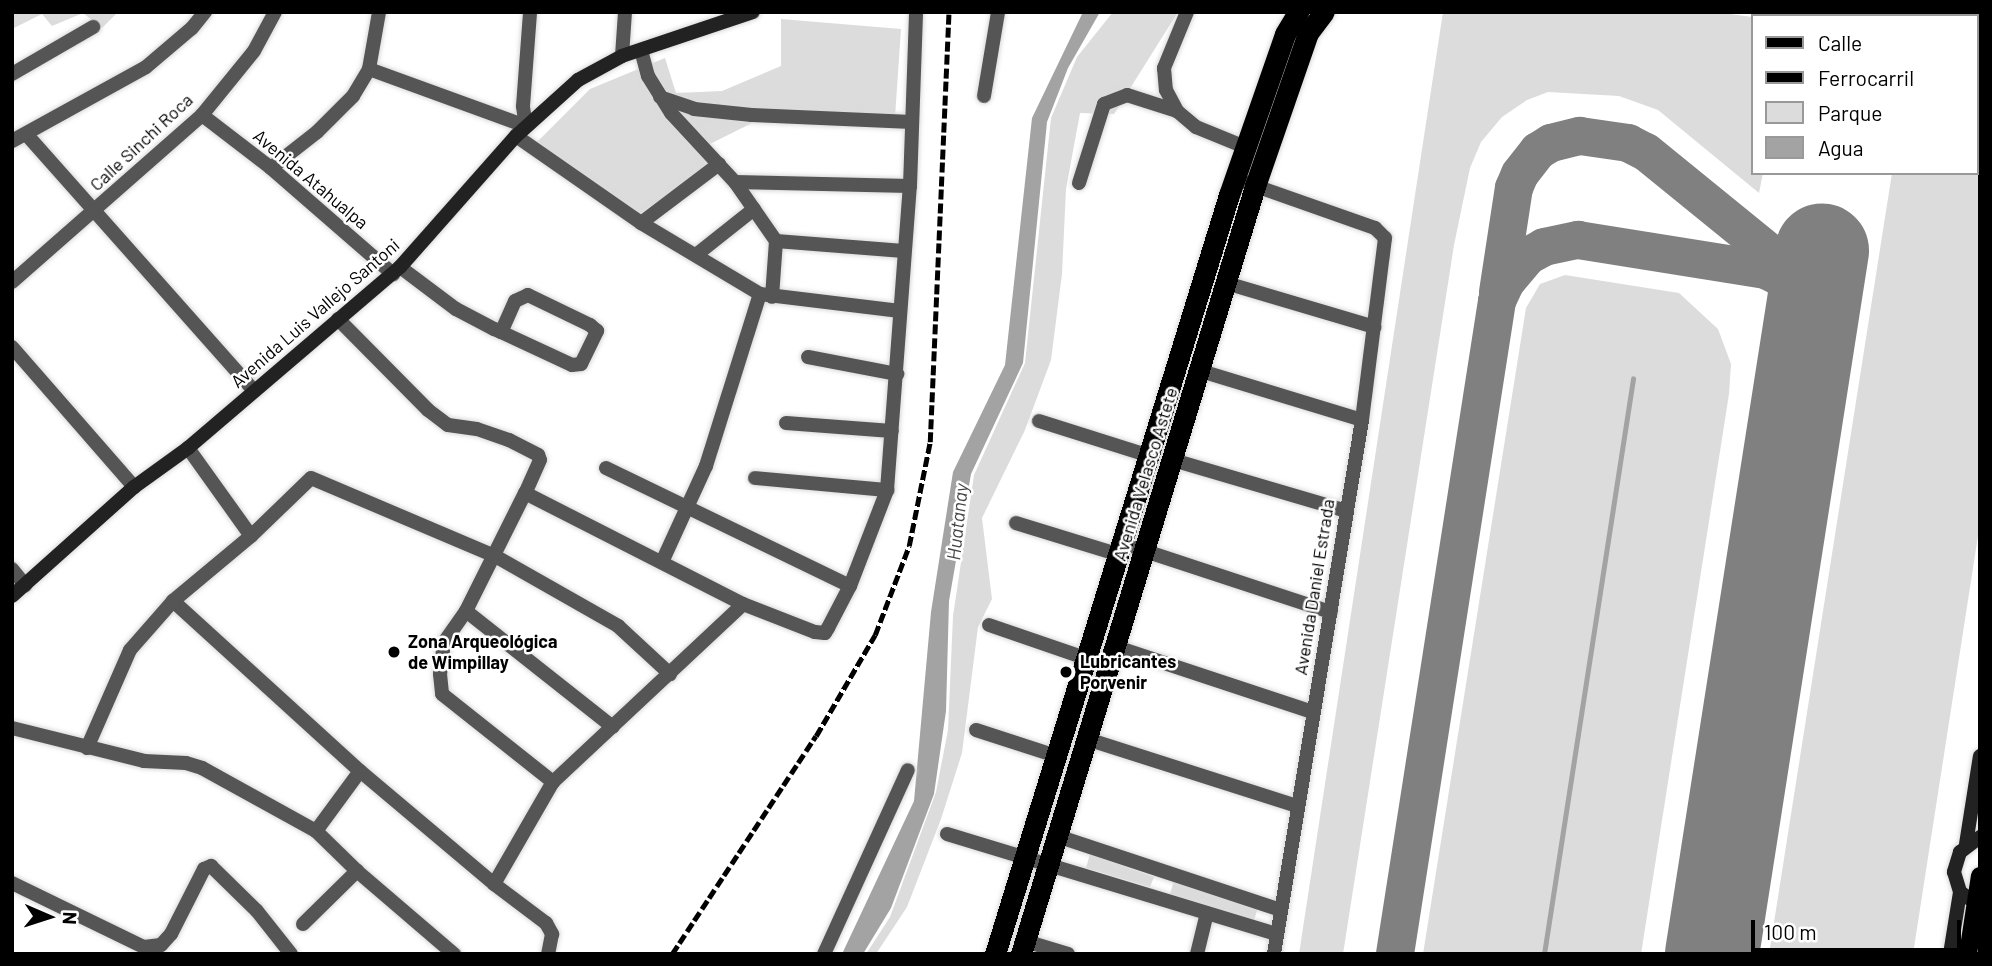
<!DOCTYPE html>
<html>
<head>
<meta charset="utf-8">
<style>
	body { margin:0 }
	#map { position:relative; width:1992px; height:966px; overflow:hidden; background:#fff; font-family:Barlow,sans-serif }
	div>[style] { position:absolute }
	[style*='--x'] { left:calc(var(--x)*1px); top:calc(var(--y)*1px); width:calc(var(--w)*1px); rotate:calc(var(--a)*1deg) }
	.green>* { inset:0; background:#dcdcdc; transform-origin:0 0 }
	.water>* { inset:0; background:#a3a3a3 }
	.stream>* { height:4.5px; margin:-2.25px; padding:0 2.25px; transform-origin:2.25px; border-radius:2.25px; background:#a3a3a3 }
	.taxiway>* { height:38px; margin:-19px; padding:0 19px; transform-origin:19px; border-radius:19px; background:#808080 }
	.runway>* { height:94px; margin:-47px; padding:0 47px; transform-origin:47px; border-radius:47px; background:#808080 }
	.roads { filter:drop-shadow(0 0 2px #dbdbdb) drop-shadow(0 0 2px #dbdbdb) }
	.street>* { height:14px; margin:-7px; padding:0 7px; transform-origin:7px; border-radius:7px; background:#555 }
	.secondary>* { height:14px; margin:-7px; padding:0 7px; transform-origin:7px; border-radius:7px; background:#222 }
	.primary>* { height:18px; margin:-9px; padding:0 9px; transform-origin:9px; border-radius:9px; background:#000 }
	.highway>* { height:21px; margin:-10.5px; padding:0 10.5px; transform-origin:10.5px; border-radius:10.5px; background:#000 }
	.rail>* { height:4.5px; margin-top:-2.25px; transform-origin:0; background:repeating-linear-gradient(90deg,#000 0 10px,transparent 0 13.5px) }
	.dots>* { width:19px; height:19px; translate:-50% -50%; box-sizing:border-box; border:4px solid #fff; border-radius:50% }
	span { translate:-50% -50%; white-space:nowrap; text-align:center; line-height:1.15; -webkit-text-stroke:5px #fff; paint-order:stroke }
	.street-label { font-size:18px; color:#000 }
	.poi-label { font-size:18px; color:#000; font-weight:700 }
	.left { translate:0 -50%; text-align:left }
	.water-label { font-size:19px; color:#444; font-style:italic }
	.frame { position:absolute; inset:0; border:14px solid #000; pointer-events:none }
	.legend { position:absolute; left:1751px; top:14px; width:228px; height:161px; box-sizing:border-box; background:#fff; border:2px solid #999; margin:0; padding:9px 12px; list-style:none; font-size:21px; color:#000 }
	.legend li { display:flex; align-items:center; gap:14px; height:35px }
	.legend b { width:35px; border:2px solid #999 }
	.north { position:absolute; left:14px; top:882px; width:70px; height:70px; -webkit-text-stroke:5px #fff; paint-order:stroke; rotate:93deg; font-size:19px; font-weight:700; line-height:28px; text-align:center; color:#000 }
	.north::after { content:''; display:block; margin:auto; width:24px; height:32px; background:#000; clip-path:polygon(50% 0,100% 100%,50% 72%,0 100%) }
	.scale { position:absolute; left:1751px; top:920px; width:210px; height:32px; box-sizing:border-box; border:4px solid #000; border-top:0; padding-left:9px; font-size:21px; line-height:24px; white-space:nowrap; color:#000; -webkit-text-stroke:5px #fff; paint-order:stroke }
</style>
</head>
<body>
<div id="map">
	<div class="green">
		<i style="clip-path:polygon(12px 12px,118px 12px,102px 28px,83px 13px,52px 26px,42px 14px,12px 29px)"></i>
		<i style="clip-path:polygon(1113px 12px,1178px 12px,1114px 114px,1080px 113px,1066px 189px,1062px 274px,1051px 360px,1025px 430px,982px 518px,992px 599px,978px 627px,962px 753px,941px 819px,907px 907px,876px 954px,866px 954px,890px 917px,936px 792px,948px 730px,953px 616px,974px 475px,1025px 363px,1051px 118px,1077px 57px)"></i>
		<i style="clip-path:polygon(1443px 12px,1716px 12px,1752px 17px,1752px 173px,1763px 173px,1759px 193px,1658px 110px,1619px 96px,1548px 92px,1527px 100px,1502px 117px,1481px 142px,1470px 168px,1454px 245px,1343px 954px,1299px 954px)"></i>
		<i style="clip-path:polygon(781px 19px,901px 29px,895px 117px,764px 117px,706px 146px,708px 166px,638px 215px,534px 145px,590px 89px,665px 58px,676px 93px,722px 91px,781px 66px)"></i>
		<i style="clip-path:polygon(1976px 51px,1980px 52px,1980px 523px,1913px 954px,1769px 954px,1892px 173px,1976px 173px)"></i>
		<i style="clip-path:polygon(1565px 275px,1679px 293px,1718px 329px,1731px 364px,1729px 394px,1641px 954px,1423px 954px,1526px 308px,1540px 284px)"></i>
		<i style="clip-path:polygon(1090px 854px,1154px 877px,1150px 887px,1086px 868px)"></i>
		<i style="left:1174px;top:881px;width:88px;height:16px;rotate:17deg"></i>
	</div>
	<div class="water">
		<i style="clip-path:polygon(1083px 12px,1100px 12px,1068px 68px,1047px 122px,1023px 363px,971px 474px,949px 601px,946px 711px,934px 794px,891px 908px,863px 954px,842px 954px,914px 801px,931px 612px,953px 472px,1005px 365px,1032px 118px)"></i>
	</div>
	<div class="stream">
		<i style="--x:1544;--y:954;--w:582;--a:-81.2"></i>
	</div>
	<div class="taxiway">
		<i style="--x:1498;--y:292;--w:105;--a:-81.3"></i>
		<i style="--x:1514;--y:188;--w:15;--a:-67"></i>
		<i style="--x:1520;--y:174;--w:29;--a:-52"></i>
		<i style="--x:1538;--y:151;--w:15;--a:-32"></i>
		<i style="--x:1551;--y:143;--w:30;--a:-14"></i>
		<i style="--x:1580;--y:136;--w:49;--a:8.3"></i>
		<i style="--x:1628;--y:143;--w:20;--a:27"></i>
		<i style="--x:1646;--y:152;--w:165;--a:39.1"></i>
		<i style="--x:1774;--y:256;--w:25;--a:63"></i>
		<i style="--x:1395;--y:954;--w:661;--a:-81.12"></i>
		<i style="--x:1497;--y:301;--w:21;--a:-65"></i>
		<i style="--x:1506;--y:282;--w:34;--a:-50"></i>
		<i style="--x:1528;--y:256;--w:18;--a:-29"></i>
		<i style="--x:1544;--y:247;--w:35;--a:-12"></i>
		<i style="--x:1578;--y:240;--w:190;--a:9.1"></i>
		<i style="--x:1766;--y:270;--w:22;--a:27"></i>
		<i style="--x:1786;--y:280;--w:18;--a:49"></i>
		<i style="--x:1798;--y:294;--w:31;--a:71"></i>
		<i style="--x:1808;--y:323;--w:28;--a:92"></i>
	</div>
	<div class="runway">
		<i style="--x:1712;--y:954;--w:712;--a:-81.11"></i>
	</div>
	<div class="roads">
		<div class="street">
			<i style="--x:1187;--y:12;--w:61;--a:112.3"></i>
			<i style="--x:1164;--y:68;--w:22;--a:85"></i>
			<i style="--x:1166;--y:90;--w:24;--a:62"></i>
			<i style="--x:1177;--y:111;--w:25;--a:40"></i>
			<i style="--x:1196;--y:127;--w:53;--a:22.2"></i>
			<i style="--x:641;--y:50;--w:27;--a:75"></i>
			<i style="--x:648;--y:76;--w:44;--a:58.1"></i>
			<i style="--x:671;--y:113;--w:94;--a:47.2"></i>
			<i style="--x:735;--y:182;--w:72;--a:55.2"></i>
			<i style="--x:776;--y:241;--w:56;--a:94.1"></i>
			<i style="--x:622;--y:56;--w:44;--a:-86.1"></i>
			<i style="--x:369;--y:69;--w:167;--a:20"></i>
			<i style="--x:526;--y:126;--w:20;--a:-99"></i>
			<i style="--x:523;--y:106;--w:94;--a:-85.7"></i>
			<i style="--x:12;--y:74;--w:94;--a:-30.1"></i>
			<i style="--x:984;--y:96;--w:85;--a:-80.5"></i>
			<i style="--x:660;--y:97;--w:36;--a:19"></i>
			<i style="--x:694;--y:109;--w:58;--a:5.9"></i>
			<i style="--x:752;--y:115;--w:160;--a:2.5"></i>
			<i style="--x:202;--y:115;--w:87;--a:37.5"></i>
			<i style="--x:271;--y:168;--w:162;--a:41"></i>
			<i style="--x:27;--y:135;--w:342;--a:48.4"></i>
			<i style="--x:516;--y:136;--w:152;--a:34.8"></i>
			<i style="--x:641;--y:223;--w:139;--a:30.8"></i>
			<i style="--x:760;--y:294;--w:141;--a:6.9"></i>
			<i style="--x:12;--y:141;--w:153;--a:-28.9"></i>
			<i style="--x:146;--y:67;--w:60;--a:-40.3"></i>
			<i style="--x:192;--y:28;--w:21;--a:-51"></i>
			<i style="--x:271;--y:168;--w:58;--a:-38"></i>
			<i style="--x:317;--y:132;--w:51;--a:-45"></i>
			<i style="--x:353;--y:96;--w:31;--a:-59"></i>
			<i style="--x:369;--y:69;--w:58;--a:-80"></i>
			<i style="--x:735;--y:182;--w:175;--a:1.3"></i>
			<i style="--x:1079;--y:183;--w:83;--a:-72.4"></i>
			<i style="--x:1104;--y:104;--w:25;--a:-21"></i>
			<i style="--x:1127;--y:95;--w:52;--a:17.7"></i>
			<i style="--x:1247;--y:183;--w:136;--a:19.4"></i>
			<i style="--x:1375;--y:228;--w:14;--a:45"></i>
			<i style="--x:1385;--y:238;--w:183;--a:97.2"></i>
			<i style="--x:1362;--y:420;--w:541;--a:99.36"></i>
			<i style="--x:641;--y:223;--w:98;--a:-37.1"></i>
			<i style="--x:776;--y:241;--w:128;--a:4.5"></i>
			<i style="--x:696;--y:255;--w:74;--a:-38.4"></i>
			<i style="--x:400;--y:267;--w:70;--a:36.9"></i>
			<i style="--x:456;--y:309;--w:43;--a:27.8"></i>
			<i style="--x:494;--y:329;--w:8;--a:23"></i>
			<i style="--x:501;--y:332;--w:78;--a:24.9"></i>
			<i style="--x:572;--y:365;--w:9;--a:-6"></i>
			<i style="--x:581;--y:364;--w:37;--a:-64"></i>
			<i style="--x:597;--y:331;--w:9;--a:-139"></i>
			<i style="--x:590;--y:325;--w:69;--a:-154.2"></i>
			<i style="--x:528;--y:295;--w:14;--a:155"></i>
			<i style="--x:515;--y:301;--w:34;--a:114"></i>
			<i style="--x:12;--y:282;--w:253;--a:-41.3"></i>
			<i style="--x:202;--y:115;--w:82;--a:-50.9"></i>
			<i style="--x:254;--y:51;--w:44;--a:-61.7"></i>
			<i style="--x:1226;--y:283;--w:155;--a:16.5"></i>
			<i style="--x:338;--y:319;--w:128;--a:45.3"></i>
			<i style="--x:428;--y:410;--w:25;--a:37"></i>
			<i style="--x:448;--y:425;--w:29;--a:8"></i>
			<i style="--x:477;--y:429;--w:34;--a:19"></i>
			<i style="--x:509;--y:440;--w:33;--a:27"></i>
			<i style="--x:538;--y:455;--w:5;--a:68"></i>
			<i style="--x:540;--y:460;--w:36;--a:114"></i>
			<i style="--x:525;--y:493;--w:132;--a:116.6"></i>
			<i style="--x:466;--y:611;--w:187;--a:38.3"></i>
			<i style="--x:12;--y:347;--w:186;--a:48.9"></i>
			<i style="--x:808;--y:357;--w:91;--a:10.8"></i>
			<i style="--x:1201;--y:371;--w:168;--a:16.9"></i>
			<i style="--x:1039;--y:421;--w:113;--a:17.5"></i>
			<i style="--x:786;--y:423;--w:106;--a:4.3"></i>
			<i style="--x:188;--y:448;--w:108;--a:54.4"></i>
			<i style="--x:1173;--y:460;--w:180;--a:16.4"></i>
			<i style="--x:606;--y:468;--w:271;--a:25.8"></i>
			<i style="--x:850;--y:586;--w:103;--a:-68.9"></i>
			<i style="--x:887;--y:490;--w:305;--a:-85.7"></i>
			<i style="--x:910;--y:186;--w:174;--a:-88"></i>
			<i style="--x:755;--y:478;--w:133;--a:5.2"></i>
			<i style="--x:525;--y:493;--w:245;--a:27"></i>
			<i style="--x:743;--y:604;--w:77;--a:21.3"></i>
			<i style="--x:815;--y:632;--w:10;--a:6"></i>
			<i style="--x:825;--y:633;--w:6;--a:-59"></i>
			<i style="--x:828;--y:628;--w:47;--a:-62.4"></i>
			<i style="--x:1016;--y:523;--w:106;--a:17.1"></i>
			<i style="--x:1136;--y:548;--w:205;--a:18.2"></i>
			<i style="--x:662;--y:562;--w:106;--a:-65.4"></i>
			<i style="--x:706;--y:466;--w:180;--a:-72.6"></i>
			<i style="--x:12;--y:569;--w:21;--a:51"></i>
			<i style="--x:173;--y:601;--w:253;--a:42.3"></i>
			<i style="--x:360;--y:771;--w:175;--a:40.1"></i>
			<i style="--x:494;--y:884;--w:65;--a:36.9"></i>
			<i style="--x:546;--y:923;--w:13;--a:61"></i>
			<i style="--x:552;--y:934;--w:20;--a:101"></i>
			<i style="--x:466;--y:611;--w:38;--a:125"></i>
			<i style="--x:444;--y:642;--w:32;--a:97"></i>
			<i style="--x:440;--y:674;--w:20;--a:84"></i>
			<i style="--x:442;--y:694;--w:142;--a:38.4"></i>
			<i style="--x:989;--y:625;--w:102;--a:19"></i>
			<i style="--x:1116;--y:647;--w:207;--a:18.3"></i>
			<i style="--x:12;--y:728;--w:136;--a:14"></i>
			<i style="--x:144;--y:761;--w:42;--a:2.7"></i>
			<i style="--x:186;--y:763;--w:17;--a:17"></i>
			<i style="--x:202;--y:768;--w:130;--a:28.9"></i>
			<i style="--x:316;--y:831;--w:57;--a:44.3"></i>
			<i style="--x:357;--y:871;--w:128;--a:40.6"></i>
			<i style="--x:976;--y:730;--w:84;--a:18"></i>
			<i style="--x:1087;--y:739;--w:220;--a:17.7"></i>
			<i style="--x:87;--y:748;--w:107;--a:-66.3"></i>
			<i style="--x:130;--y:650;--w:65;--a:-48.7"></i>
			<i style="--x:173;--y:601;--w:102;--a:-39.8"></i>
			<i style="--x:251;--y:536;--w:83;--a:-44"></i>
			<i style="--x:311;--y:478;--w:200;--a:23"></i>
			<i style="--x:495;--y:556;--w:142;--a:29.6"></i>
			<i style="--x:618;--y:626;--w:71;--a:42.7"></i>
			<i style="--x:316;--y:831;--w:74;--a:-53.7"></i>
			<i style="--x:947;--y:834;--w:345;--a:16.9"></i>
			<i style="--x:1057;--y:836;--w:236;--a:18.3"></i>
			<i style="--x:12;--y:883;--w:147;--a:25.9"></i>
			<i style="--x:144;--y:947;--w:17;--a:-7"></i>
			<i style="--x:161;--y:945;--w:15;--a:-48"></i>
			<i style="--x:171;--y:934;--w:73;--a:-63.1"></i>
			<i style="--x:204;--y:869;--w:8;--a:-23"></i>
			<i style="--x:211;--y:866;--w:64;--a:44.4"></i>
			<i style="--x:257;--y:911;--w:55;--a:51.7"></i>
			<i style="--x:494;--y:884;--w:118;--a:-60"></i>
			<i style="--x:553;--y:782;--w:260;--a:-43.1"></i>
			<i style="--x:303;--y:924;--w:76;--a:-44.5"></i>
			<i style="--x:1025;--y:941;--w:45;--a:16.8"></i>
			<i style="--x:824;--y:954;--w:202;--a:-65.5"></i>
			<i style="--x:1197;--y:954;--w:42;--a:-76.3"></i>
		</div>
		<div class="secondary">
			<i style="--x:12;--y:596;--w:164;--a:-41.8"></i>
			<i style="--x:134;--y:487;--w:67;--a:-35.8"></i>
			<i style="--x:188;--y:448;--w:279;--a:-40.5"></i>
			<i style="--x:400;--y:267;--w:175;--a:-48.5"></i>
			<i style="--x:516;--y:136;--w:84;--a:-42.1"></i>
			<i style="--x:578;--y:80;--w:50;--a:-28.6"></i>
			<i style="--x:622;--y:56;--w:138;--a:-18.6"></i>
			<i style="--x:1980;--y:837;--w:25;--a:143"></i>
			<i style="--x:1960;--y:852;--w:21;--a:107"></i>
			<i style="--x:1954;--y:872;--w:21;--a:73"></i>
			<i style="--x:1960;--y:892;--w:24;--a:35"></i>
			<i style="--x:1966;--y:844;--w:89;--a:-81"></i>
			<i style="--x:1950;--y:954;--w:63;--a:-80.8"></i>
		</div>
		<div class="primary">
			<i style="--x:1968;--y:954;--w:79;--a:-81.3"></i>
		</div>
		<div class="highway">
			<i style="--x:1879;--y:12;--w:21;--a:11"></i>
			<i style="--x:1976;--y:29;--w:4;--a:0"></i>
			<i style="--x:995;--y:954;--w:794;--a:-72.87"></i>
			<i style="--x:1229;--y:195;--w:170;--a:-70.8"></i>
			<i style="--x:1285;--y:34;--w:26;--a:-59"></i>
			<i style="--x:1021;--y:954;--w:803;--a:-73.05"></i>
			<i style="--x:1255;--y:186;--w:162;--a:-70.9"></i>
			<i style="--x:1308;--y:33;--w:26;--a:-53"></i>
		</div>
	</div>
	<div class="rail">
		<i style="--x:672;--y:954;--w:261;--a:-56.6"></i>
		<i style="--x:816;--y:736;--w:117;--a:-59.7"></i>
		<i style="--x:875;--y:635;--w:95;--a:-69.1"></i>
		<i style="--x:909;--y:546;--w:106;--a:-78.6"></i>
		<i style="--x:930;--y:442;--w:430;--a:-87.5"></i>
	</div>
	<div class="dots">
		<i style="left:394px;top:652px;background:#000"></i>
		<i style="left:1066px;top:672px;background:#000"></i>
	</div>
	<div class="street-label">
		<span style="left:141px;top:142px;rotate:-43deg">Calle Sinchi Roca</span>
		<span style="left:311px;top:179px;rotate:40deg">Avenida Atahualpa</span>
		<span style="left:315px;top:313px;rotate:-41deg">Avenida Luis Vallejo Santoni</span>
		<span style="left:1145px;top:474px;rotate:-73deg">Avenida Velasco Astete</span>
		<span style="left:1314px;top:587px;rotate:-81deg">Avenida Daniel Estrada</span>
	</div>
	<div class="poi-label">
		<span class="left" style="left:408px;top:652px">Zona Arqueológica<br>de Wimpillay</span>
		<span class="left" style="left:1080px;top:672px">Lubricantes<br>Porvenir</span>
	</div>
	<div class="water-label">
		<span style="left:957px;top:522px;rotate:-84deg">Huatanay</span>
	</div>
	<div class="frame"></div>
	<ul class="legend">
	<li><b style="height:9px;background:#000"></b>Calle</li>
	<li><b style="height:9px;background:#000"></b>Ferrocarril</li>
	<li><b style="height:19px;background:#dcdcdc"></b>Parque</li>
	<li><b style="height:19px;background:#a3a3a3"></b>Agua</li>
	</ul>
	<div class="north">N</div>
	<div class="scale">100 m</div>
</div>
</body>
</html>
